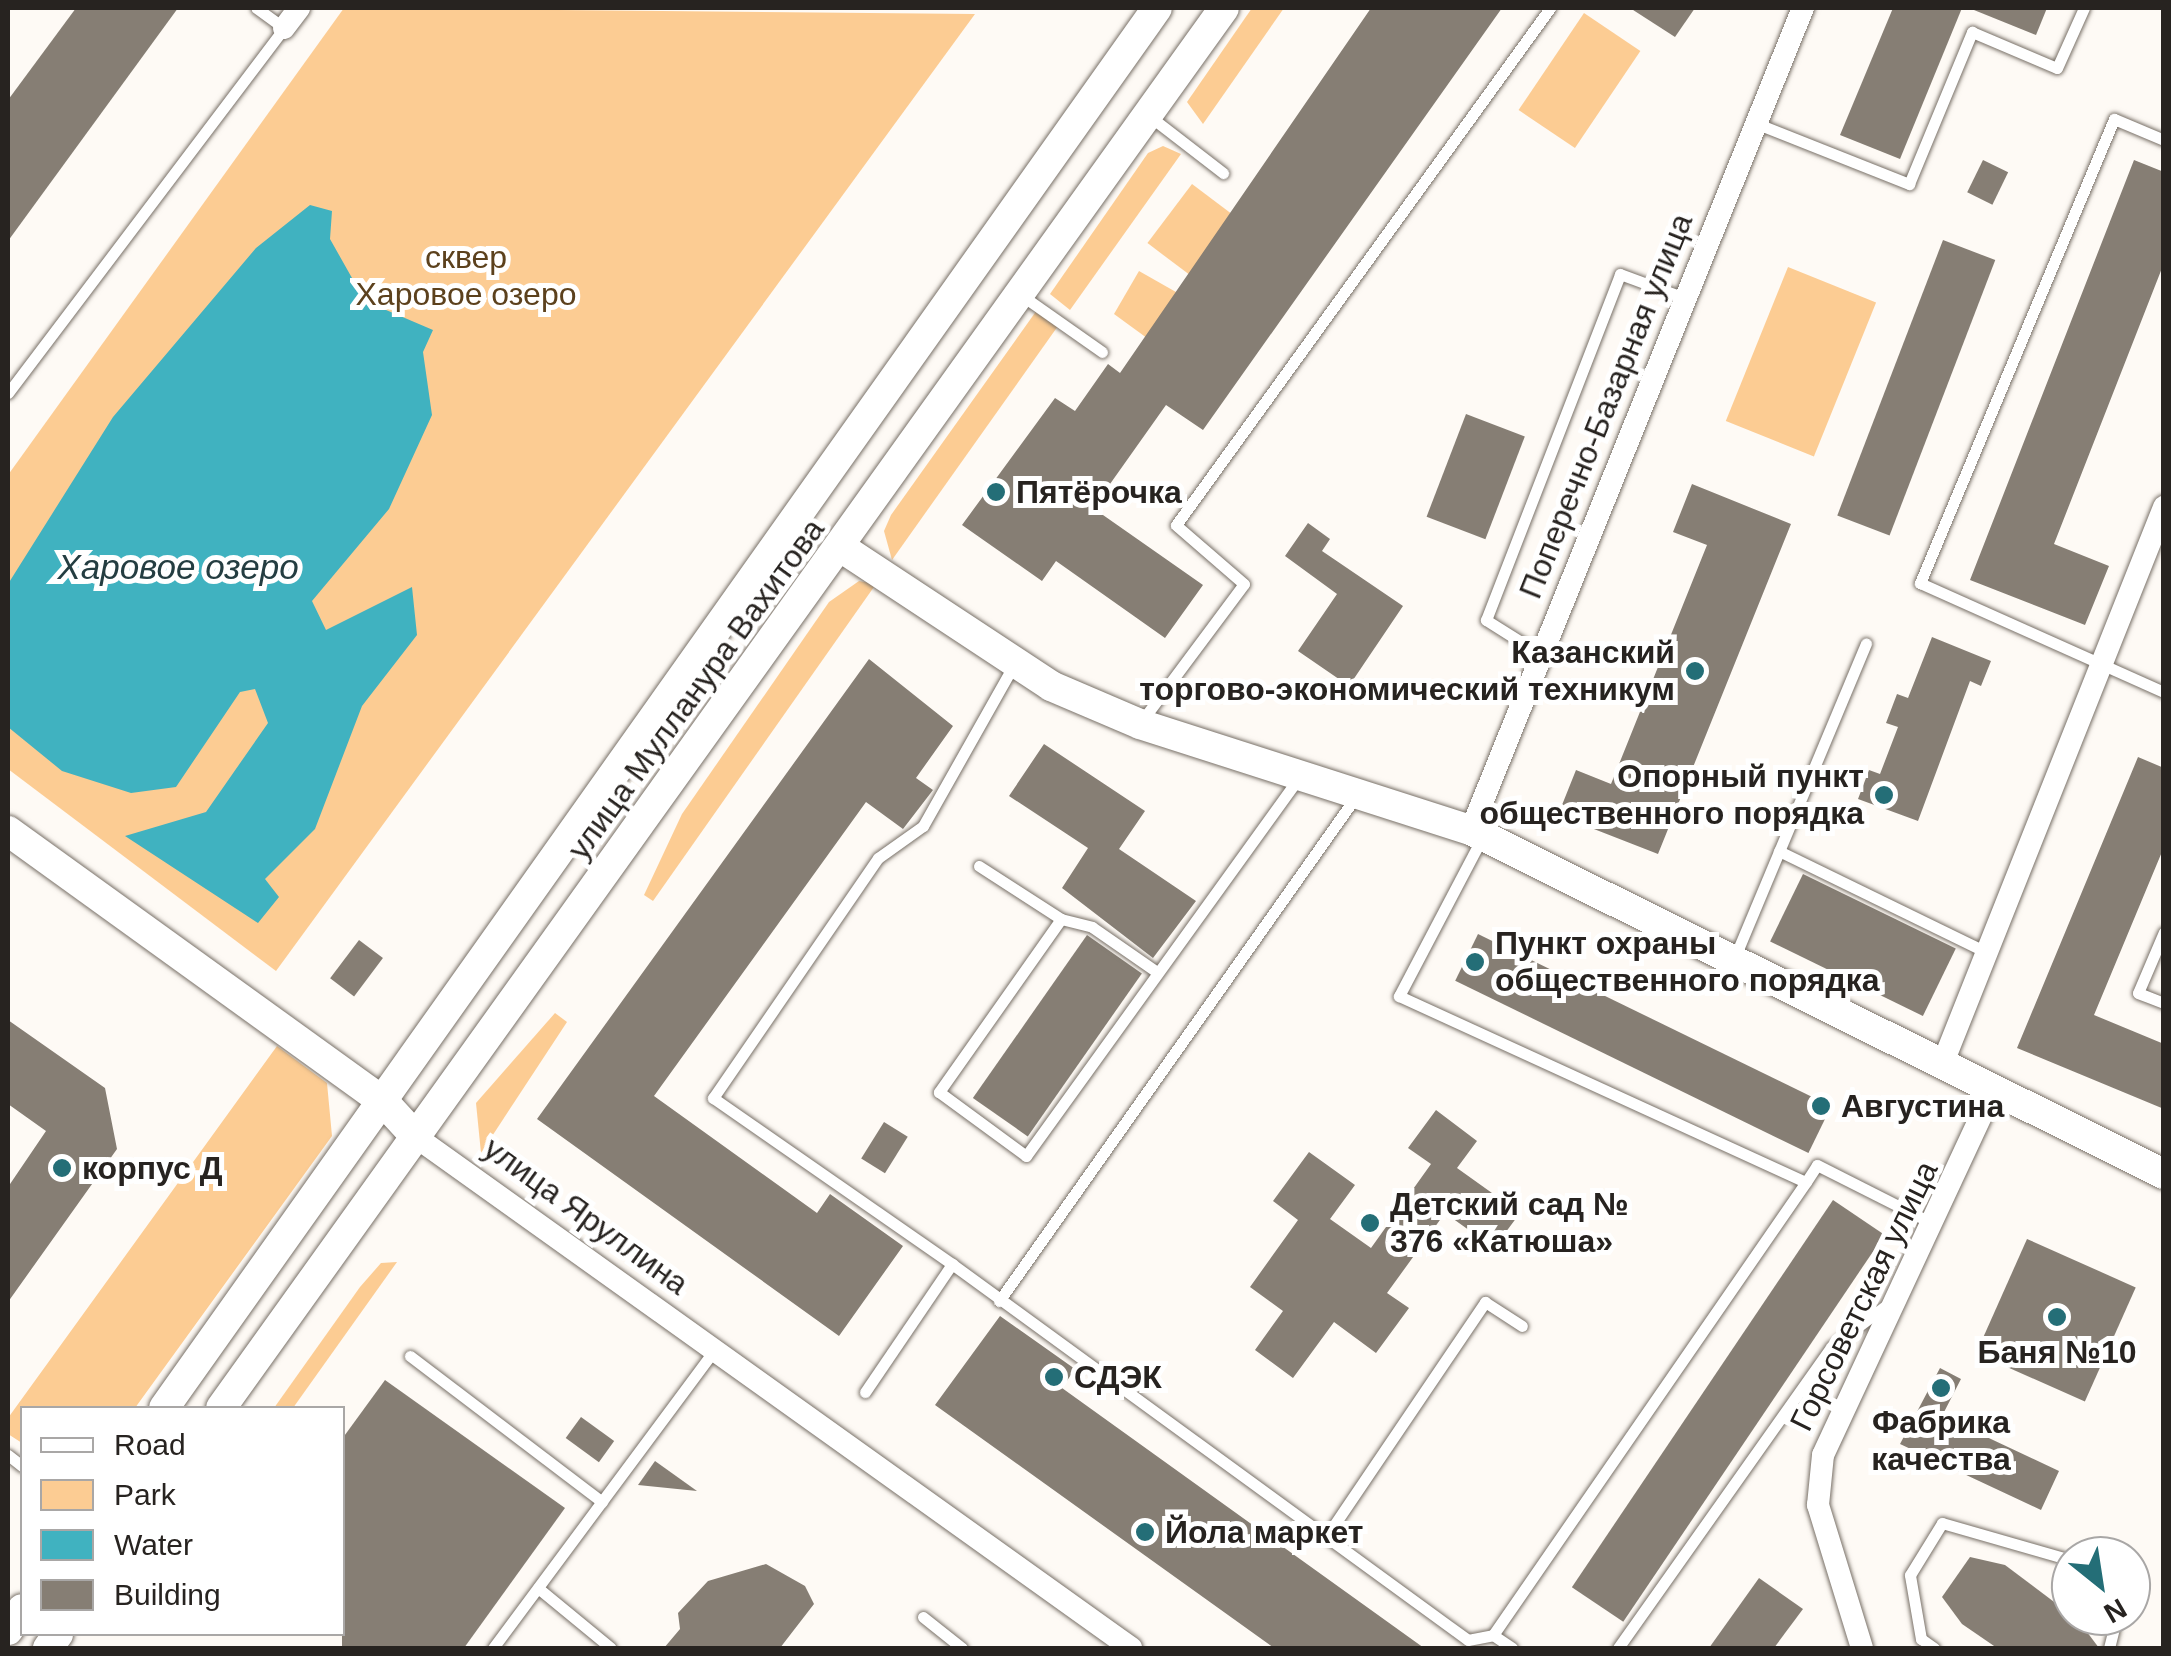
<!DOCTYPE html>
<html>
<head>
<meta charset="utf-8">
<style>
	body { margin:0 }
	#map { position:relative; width:2171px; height:1656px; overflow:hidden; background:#fefaf5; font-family:Helvetica,sans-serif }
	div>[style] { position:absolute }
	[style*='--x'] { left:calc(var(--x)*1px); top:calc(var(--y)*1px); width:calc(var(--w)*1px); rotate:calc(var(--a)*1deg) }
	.green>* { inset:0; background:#fccc93; transform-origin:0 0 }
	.water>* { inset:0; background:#40b2c0 }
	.building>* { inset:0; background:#867e74; transform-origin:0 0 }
	.roads { filter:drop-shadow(0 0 2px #787067) drop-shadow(0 0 2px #787067) }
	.lane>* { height:11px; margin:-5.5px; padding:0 5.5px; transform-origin:5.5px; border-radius:5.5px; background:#fff }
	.street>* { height:22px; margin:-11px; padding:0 11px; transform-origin:11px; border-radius:11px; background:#fff }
	.secondary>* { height:30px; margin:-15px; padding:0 15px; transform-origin:15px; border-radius:15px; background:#fff }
	.dots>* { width:28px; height:28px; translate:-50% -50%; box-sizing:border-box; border:5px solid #fff; border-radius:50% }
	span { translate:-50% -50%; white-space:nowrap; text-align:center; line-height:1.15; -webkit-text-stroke:10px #fff; paint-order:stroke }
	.park-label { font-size:32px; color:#5c411d }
	.street-label { font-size:32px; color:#272320 }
	.poi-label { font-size:32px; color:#272320; font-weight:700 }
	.left { translate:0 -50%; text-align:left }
	.right { translate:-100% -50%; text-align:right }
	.water-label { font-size:35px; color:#243d41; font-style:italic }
	.frame { position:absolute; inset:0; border:10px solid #272320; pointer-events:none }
	.legend { position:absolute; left:20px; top:1406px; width:325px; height:230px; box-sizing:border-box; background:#fff; border:2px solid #a9a7a6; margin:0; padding:12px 18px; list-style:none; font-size:30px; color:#272320 }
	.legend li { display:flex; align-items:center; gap:20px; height:50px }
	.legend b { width:50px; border:2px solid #a9a7a6 }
	.north { position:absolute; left:2051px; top:1536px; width:100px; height:100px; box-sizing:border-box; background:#fff; border:2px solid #a9a7a6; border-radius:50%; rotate:150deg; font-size:28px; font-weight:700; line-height:40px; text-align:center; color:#272320 }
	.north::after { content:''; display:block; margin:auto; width:35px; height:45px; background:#246e77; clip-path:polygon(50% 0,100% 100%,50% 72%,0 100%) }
</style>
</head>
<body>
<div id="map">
	<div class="green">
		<i style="clip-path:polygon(344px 8px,975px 14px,276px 971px,8px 769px,8px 475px)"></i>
		<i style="clip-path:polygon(1252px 8px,1284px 8px,1203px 124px,1187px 102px)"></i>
		<i style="left:1584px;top:13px;width:68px;height:117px;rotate:34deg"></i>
		<i style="clip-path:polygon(1163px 146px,1181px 154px,1070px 310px,1050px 294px,1148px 153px)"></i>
		<i style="left:1192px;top:184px;width:59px;height:74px;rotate:37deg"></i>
		<i style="left:1788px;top:267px;width:95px;height:166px;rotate:22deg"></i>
		<i style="clip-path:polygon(1139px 271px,1183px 296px,1151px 341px,1114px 314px)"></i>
		<i style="clip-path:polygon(1037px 310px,1058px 326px,892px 560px,884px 531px,891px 515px)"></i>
		<i style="clip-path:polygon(859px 581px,876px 584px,653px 901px,644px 895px,682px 814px,829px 602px)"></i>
		<i style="clip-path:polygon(555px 1013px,567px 1022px,481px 1153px,476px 1103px)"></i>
		<i style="clip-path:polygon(277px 1046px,327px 1083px,332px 1136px,135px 1408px,22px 1408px,22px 1443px,8px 1434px,8px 1418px)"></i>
		<i style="clip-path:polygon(397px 1262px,293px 1408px,274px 1408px,360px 1287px,381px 1263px)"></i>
	</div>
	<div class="water">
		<i style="clip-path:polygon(310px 205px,332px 211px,330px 239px,365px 301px,433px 330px,423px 352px,432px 415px,389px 509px,312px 601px,326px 630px,412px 587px,417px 635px,362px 706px,315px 829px,265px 879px,279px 897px,258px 923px,125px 836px,206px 812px,268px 723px,255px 689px,240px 692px,176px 787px,131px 793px,62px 771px,8px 727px,8px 584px,113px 417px,256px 248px)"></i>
	</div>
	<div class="building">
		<i style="clip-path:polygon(76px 8px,178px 8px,8px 241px,8px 100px)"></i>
		<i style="clip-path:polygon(1371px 8px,1502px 8px,1203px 430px,1166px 405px,1093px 508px,1203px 585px,1165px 638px,1056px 561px,1042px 581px,962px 525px,1055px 398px,1075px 411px,1108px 364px,1120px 373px)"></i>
		<i style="clip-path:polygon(1630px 8px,1695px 8px,1675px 37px)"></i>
		<i style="clip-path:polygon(1893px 8px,1962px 8px,1900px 159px,1840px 135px)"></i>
		<i style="clip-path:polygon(1969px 8px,2047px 8px,2036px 35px)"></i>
		<i style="left:1983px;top:160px;width:28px;height:36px;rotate:26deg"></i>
		<i style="clip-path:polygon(2134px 160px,2164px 172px,2164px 263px,2054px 544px,2109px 566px,2085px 625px,1970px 580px)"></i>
		<i style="left:1943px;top:240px;width:56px;height:295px;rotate:21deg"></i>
		<i style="left:1466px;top:414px;width:63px;height:110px;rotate:21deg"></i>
		<i style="clip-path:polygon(1692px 484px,1791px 524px,1658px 854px,1558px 815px,1576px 770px,1611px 784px,1707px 545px,1673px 532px)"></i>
		<i style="clip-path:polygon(1308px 523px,1330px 539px,1322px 551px,1403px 606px,1349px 686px,1298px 651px,1337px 594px,1285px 556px)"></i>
		<i style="clip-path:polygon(1932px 637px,1991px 661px,1981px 686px,1970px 681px,1918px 821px,1858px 799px,1869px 770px,1880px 774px,1898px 727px,1886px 723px,1897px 694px,1908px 698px)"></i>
		<i style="clip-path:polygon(869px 659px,953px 726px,916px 778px,933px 790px,903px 829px,866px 802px,654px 1096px,817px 1213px,830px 1194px,903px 1246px,839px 1336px,537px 1119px)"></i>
		<i style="clip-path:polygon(1044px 744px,1145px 811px,1119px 849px,1196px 901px,1153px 958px,1062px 888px,1088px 848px,1009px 796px)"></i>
		<i style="clip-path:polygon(2138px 757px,2164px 768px,2164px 847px,2094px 1015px,2164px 1044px,2164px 1109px,2017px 1048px)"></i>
		<i style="left:1803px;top:874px;width:170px;height:75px;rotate:26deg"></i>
		<i style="left:1478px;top:934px;width:393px;height:52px;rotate:26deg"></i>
		<i style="left:1087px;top:935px;width:67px;height:199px;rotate:35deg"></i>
		<i style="left:359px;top:940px;width:30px;height:48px;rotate:37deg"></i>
		<i style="clip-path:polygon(8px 1020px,105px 1088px,117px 1149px,8px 1302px,8px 1187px,46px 1131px,8px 1104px)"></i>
		<i style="clip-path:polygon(1436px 1110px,1477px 1141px,1457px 1168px,1520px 1213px,1494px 1248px,1445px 1213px,1387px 1293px,1409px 1308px,1376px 1353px,1334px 1322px,1293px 1378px,1255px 1350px,1283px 1311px,1250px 1287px,1298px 1220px,1273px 1201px,1309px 1152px,1355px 1185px,1330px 1219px,1371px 1248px,1431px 1164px,1408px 1148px)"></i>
		<i style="left:884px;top:1122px;width:28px;height:43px;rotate:32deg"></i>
		<i style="left:1833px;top:1200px;width:62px;height:467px;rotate:34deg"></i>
		<i style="left:2027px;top:1239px;width:119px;height:125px;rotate:24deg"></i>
		<i style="clip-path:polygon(1000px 1316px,1075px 1369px,1062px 1388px,1424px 1648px,1274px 1648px,935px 1405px)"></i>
		<i style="clip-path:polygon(1940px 1368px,1961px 1379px,1942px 1416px,2059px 1471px,2041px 1510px,1900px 1444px)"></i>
		<i style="clip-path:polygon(385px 1380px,565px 1508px,464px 1648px,342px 1648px,342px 1439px)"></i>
		<i style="left:581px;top:1417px;width:41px;height:26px;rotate:36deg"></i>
		<i style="clip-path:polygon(655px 1461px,697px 1491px,638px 1485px)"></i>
		<i style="clip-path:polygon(1970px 1557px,2005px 1565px,2078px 1620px,2099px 1648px,1997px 1648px,1962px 1624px,1942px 1597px)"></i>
		<i style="clip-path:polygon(766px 1564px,805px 1586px,814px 1604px,780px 1648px,664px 1648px,680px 1629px,678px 1613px,708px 1581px)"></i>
		<i style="clip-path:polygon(1759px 1578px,1803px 1609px,1774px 1648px,1709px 1648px)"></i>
	</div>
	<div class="roads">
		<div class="lane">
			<i style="--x:1148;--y:115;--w:95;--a:37.7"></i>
			<i style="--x:1755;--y:123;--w:166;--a:21.6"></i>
			<i style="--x:1909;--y:184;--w:165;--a:-67.5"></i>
			<i style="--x:1972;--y:32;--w:92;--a:23"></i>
			<i style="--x:2057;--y:68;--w:66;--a:-65.8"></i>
			<i style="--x:2164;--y:140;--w:54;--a:-157.2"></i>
			<i style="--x:2114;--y:119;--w:503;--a:112.69"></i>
			<i style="--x:1920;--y:583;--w:267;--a:24.1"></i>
			<i style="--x:1021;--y:295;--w:99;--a:35.1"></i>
			<i style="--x:8;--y:393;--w:458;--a:-52.9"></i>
			<i style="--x:284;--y:28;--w:34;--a:-144"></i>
			<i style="--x:1540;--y:654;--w:64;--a:-147.8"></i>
			<i style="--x:1486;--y:620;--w:371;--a:-68.8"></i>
			<i style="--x:1620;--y:274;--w:69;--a:20.3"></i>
			<i style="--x:1141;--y:722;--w:172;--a:-53.3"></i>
			<i style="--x:1244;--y:584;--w:90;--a:-139.1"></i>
			<i style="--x:1176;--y:525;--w:638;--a:-54.12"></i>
			<i style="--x:1483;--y:836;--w:181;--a:117.7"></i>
			<i style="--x:1399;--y:996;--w:447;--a:24.6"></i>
			<i style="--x:1806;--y:1182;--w:20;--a:-57"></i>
			<i style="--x:1817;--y:1165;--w:129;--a:26.8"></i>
			<i style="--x:1779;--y:851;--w:230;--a:26"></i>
			<i style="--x:979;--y:866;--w:98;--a:32.9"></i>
			<i style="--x:1061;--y:919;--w:212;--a:125.2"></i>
			<i style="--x:939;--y:1092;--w:108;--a:36.3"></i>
			<i style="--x:1026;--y:1156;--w:467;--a:-54.2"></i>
			<i style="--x:1061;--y:919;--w:32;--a:14"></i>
			<i style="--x:1092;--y:927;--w:79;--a:34.7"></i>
			<i style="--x:2164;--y:932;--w:66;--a:113.1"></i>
			<i style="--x:2138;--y:993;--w:28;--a:21"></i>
			<i style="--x:1734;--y:959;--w:342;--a:-67.3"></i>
			<i style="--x:952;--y:1264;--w:291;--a:-145.2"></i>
			<i style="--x:713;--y:1098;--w:291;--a:-55.5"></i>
			<i style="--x:878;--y:858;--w:55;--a:-35.4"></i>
			<i style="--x:923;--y:826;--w:184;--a:-60.6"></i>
			<i style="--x:999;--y:1301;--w:620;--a:-54.72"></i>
			<i style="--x:410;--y:1356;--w:241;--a:37.2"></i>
			<i style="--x:865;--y:1392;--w:155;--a:-55.8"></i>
			<i style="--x:952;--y:1264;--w:638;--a:36.08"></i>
			<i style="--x:1468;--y:1640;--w:25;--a:-11"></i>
			<i style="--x:1493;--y:1635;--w:23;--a:34"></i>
			<i style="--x:8;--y:1455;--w:18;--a:38"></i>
			<i style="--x:1326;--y:1537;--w:284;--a:-55.9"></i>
			<i style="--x:1485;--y:1302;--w:44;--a:33"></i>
			<i style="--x:538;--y:1588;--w:94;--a:39.4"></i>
			<i style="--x:923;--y:1617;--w:50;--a:38.5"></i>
			<i style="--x:1493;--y:1635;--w:551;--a:-55.36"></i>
			<i style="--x:493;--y:1648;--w:371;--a:-53.4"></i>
			<i style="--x:1618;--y:1648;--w:369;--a:-54.7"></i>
			<i style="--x:1831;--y:1347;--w:71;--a:-37"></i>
			<i style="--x:1934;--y:1648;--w:16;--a:-145"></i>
			<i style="--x:1921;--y:1639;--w:65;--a:-99.8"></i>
			<i style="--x:1910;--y:1575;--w:61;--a:-58.4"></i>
			<i style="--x:1942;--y:1523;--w:134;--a:16"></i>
			<i style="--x:2109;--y:1648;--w:33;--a:-76"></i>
		</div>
		<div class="street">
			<i style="--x:284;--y:28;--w:25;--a:-53"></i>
			<i style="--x:1471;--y:830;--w:887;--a:-68.01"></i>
			<i style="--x:1942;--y:1065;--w:601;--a:-68.3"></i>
			<i style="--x:416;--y:1137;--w:879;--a:35.55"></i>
			<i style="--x:1862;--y:1648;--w:150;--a:-107.1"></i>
			<i style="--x:1818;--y:1505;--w:50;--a:-84.3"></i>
			<i style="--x:1823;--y:1455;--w:402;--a:-65"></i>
		</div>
		<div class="secondary">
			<i style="--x:842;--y:548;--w:250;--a:33.4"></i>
			<i style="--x:1051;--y:686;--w:97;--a:23.1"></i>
			<i style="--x:1140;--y:724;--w:348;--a:17.8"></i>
			<i style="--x:1471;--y:830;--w:774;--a:26.4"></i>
			<i style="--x:8;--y:831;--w:462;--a:35.8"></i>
			<i style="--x:383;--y:1101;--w:49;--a:47.5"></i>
			<i style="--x:164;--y:1408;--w:1716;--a:-54.65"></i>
			<i style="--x:221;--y:1408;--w:1722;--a:-54.38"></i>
			<i style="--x:8;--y:1630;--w:25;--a:-56"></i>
			<i style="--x:48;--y:1648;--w:17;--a:-54"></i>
		</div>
	</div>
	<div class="dots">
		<i style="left:996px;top:492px;background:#246e77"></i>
		<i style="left:1695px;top:671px;background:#246e77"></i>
		<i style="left:1884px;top:795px;background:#246e77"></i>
		<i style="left:1475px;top:962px;background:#246e77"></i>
		<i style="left:1821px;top:1106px;background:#246e77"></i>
		<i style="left:62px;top:1168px;background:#246e77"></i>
		<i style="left:1370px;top:1223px;background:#246e77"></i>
		<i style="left:2057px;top:1317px;background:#246e77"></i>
		<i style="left:1054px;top:1377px;background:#246e77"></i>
		<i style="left:1941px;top:1388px;background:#246e77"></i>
		<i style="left:1145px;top:1532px;background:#246e77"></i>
	</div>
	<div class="park-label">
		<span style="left:466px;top:276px">сквер<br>Харовое озеро</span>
	</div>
	<div class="street-label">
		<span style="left:1606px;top:406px;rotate:-68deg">Поперечно-Базарная улица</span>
		<span style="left:696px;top:689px;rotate:-54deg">улица Мулланура Вахитова</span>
		<span style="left:586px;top:1216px;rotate:36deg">улица Яруллина</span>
		<span style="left:1864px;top:1296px;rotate:-64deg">Горсоветская улица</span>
	</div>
	<div class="poi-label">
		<span class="left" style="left:1016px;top:492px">Пятёрочка</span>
		<span class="right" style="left:1675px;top:671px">Казанский<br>торгово-экономический техникум</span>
		<span class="right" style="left:1864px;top:795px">Опорный пункт<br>общественного порядка</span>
		<span class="left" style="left:1495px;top:962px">Пункт охраны<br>общественного порядка</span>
		<span class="left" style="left:1841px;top:1106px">Августина</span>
		<span class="left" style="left:82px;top:1168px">корпус Д</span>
		<span class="left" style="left:1390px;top:1223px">Детский сад №<br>376 «Катюша»</span>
		<span style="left:2057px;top:1352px">Баня №10</span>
		<span class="left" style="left:1074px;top:1377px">СДЭК</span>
		<span style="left:1941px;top:1441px">Фабрика<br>качества</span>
		<span class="left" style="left:1165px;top:1532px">Йола маркет</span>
	</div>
	<div class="water-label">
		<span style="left:178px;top:567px">Харовое озеро</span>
	</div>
	<div class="frame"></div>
	<ul class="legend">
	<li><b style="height:12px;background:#fff"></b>Road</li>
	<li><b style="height:28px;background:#fccc93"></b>Park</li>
	<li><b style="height:28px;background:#40b2c0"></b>Water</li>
	<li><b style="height:28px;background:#867e74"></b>Building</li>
	</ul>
	<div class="north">N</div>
</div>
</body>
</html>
